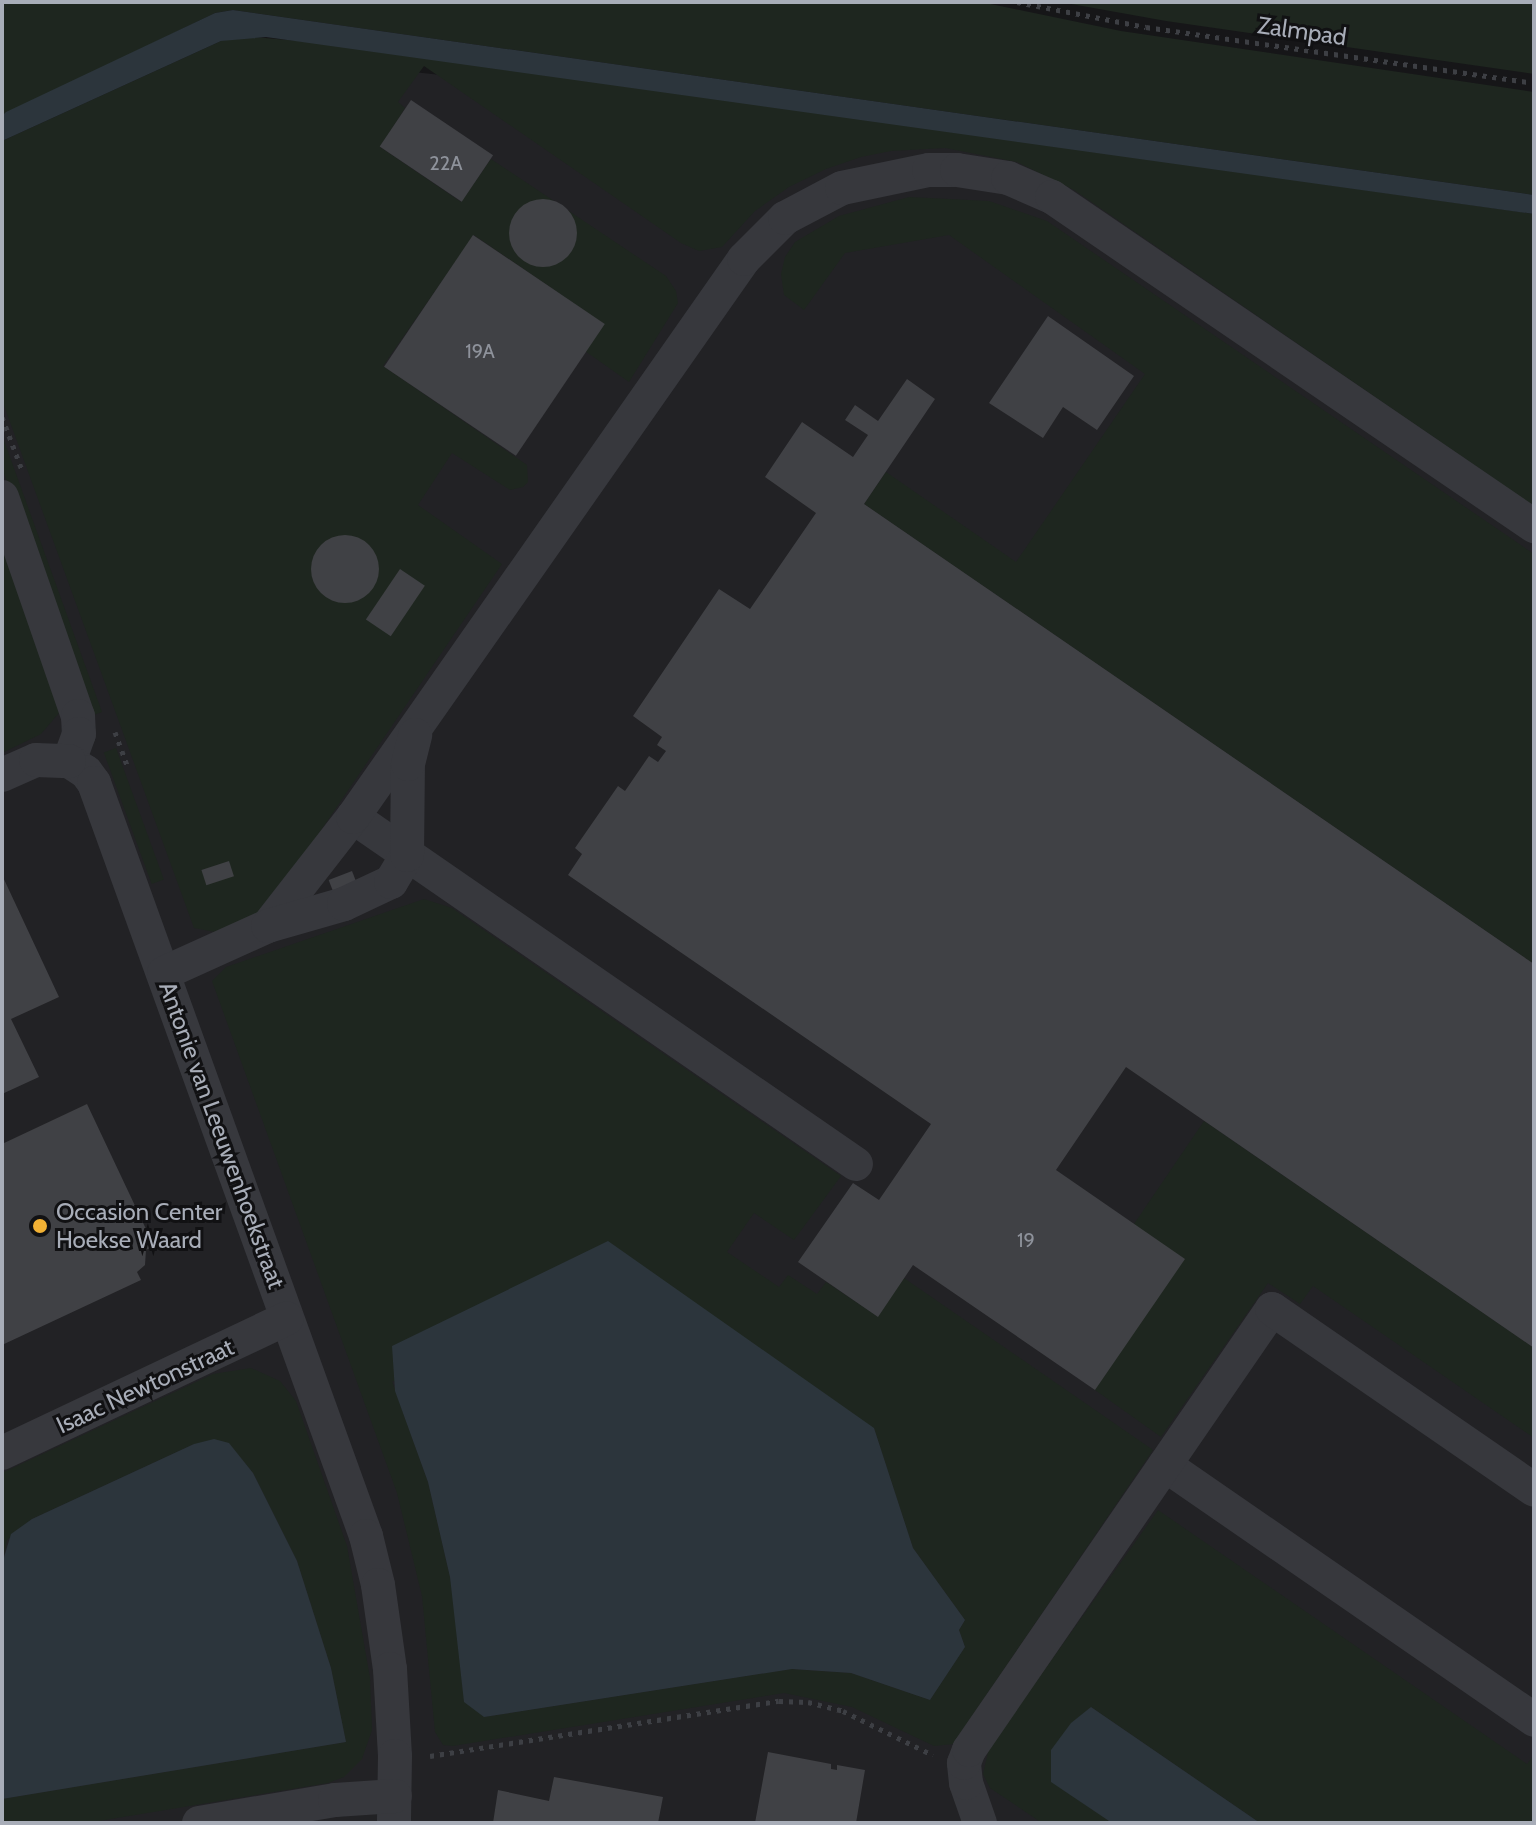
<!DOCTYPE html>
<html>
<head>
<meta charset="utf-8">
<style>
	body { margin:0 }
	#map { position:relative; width:1536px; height:1825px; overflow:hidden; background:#161618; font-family:Cabin,sans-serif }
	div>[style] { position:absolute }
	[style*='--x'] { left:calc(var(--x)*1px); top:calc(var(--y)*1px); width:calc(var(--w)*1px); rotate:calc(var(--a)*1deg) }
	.built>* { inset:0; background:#222225 }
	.green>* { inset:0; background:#1e261f; transform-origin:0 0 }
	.water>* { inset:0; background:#2c353c }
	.building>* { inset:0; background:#404145; transform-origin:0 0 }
	.round { border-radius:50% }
	.path>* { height:5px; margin-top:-2.5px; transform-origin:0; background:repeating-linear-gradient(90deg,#3d3f44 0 4px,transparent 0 10px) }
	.minor>* { height:34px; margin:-17px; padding:0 17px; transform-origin:17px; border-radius:17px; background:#37383d }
	.dots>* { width:22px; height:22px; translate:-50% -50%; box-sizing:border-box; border:4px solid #111113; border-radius:50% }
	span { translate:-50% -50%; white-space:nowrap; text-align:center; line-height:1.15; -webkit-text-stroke:6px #111113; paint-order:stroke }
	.number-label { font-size:20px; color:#8e929b }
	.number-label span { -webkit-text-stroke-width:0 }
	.street-label { font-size:24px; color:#a8adb8 }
	.poi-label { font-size:24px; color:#a8adb8 }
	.left { translate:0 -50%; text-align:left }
	.frame { position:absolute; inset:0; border:4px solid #a8adb8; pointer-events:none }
</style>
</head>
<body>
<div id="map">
	<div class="built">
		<i style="clip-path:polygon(303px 60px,985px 134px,1534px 457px,1534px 1823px,2px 1823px,2px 193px)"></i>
	</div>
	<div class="green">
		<i style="clip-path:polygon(2px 2px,981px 2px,1121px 31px,1534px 92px,1534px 195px,233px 10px,215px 13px,2px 116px)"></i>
		<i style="clip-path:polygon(1060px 2px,1534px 2px,1534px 74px,1166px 21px)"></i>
		<i style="clip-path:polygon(244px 36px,344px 45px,1534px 214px,1534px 506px,1074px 190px,1017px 162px,945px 148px,891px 151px,861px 157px,826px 169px,789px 187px,755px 211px,722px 247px,699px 251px,681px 243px,424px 66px,398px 102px,405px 108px,380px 147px,461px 202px,491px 159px,666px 276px,676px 291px,678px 303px,629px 382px,585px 351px,604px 324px,474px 235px,383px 366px,527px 465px,528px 482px,523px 487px,510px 490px,452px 453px,418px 505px,502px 564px,264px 914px,215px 932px,194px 928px,2px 400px,2px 141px,221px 41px)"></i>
		<i style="clip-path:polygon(909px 197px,989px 201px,1047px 221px,1534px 554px,1534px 964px,864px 504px,886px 472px,1016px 562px,1145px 374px,949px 235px,845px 253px,804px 310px,784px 295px,781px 274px,785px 257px,795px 242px,839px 216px)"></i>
		<i style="clip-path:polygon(2px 435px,102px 712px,91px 716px,2px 468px)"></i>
		<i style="clip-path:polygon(2px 541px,60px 702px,59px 713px,41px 734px,2px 753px)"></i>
		<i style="left:116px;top:748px;width:140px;height:13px;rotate:70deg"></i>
		<i style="clip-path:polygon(evenodd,424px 899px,452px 908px,841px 1176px,794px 1240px,754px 1213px,727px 1252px,779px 1287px,788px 1275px,817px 1294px,826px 1282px,877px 1316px,904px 1278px,1153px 1450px,953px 1744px,934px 1746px,852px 1707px,784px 1693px,453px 1746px,443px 1745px,435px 1732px,422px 1596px,397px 1493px,212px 981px,226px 967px,424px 899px,392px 1381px,874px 1428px,913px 1548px,965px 1620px,959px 1630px,965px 1647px,930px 1700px,851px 1673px,791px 1669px,484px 1717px,459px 1633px,450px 1577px,428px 1482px,392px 1381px)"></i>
		<i style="clip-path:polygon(1204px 1121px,1534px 1348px,1534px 1438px,1313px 1286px,1300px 1304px,1268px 1283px,1161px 1437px,1095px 1390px,1134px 1224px)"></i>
		<i style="clip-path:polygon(251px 1368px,280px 1381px,296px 1401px,347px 1546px,370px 1678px,372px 1730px,362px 1759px,344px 1777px,328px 1783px,87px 1823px,2px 1823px,2px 1799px,346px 1742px,331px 1668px,297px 1561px,253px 1473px,228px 1443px,194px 1444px,32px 1519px,7px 1540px,2px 1564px,2px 1473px,213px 1374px)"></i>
		<i style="clip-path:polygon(1158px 1510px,1527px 1764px,1534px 1755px,1534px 1823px,1260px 1823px,1091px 1707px,1051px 1781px,1112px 1823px,1042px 1823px,990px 1788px,983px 1774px,989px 1748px)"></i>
	</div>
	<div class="water">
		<i style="clip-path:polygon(233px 10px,1534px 195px,1534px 214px,266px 37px,221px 41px,2px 141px,2px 116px,6px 112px,215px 13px)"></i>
		<i style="clip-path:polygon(608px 1241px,874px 1428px,913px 1548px,965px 1620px,959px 1630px,965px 1647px,930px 1700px,851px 1673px,792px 1669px,484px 1717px,464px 1702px,450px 1577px,428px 1482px,395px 1391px,392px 1346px)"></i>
		<i style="clip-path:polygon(214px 1439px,229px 1443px,253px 1473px,297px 1561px,331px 1668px,346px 1742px,2px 1799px,2px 1564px,11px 1534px,32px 1519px,194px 1444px)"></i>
		<i style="clip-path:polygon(1091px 1707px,1260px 1823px,1112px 1823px,1051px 1782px,1051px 1750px,1071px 1723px)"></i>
	</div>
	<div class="building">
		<i style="left:411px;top:100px;width:99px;height:56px;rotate:34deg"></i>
		<i class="round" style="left:509px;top:199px;width:68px;height:68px"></i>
		<i style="left:473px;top:235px;width:159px;height:159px;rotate:34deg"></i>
		<i style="clip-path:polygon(1048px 316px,1134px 376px,1097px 430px,1063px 407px,1043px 438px,989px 403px)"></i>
		<i style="clip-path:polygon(907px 379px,935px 399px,864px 504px,1534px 964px,1534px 1348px,1126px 1067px,1056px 1170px,1185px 1259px,1095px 1390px,913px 1265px,878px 1317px,798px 1262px,853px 1183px,879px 1200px,931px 1124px,568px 875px,582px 854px,575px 848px,618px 786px,625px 791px,649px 756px,658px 762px,666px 751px,657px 745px,662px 737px,633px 716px,719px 589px,750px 609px,816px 513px,765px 477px,802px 422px,853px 457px,868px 435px,845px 420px,855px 405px,878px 421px)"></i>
		<i class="round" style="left:311px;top:535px;width:68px;height:68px"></i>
		<i style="left:400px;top:569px;width:30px;height:61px;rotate:34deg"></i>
		<i style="left:229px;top:861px;width:16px;height:29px;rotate:72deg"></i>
		<i style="left:352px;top:871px;width:17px;height:25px;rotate:69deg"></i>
		<i style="clip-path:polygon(2px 875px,59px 997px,11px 1019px,39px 1077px,2px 1094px)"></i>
		<i style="clip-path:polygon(87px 1104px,154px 1246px,146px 1250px,145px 1265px,137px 1272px,141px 1280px,2px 1345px,2px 1144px)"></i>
		<i style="clip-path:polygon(768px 1752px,831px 1764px,831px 1769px,837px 1770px,837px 1765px,865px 1770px,856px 1823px,755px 1823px)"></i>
		<i style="clip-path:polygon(554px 1777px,663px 1797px,658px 1823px,493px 1823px,498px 1790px,549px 1801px)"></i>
	</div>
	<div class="path">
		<i style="--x:1017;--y:2;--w:131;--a:11"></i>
		<i style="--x:1146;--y:27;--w:392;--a:8.2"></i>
		<i style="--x:2;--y:417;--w:57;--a:69.3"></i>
		<i style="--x:115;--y:732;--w:37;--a:70"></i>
		<i style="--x:430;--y:1756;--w:353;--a:-9"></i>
		<i style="--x:779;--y:1701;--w:29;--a:2"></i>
		<i style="--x:808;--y:1702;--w:36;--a:14"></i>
		<i style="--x:843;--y:1711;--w:100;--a:26.1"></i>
	</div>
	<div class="minor">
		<i style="--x:2;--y:497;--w:232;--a:70.9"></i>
		<i style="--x:78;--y:716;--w:18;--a:87"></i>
		<i style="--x:79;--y:734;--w:29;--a:110"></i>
		<i style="--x:69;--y:761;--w:20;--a:33"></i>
		<i style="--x:86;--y:772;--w:14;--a:54"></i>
		<i style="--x:94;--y:783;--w:801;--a:70.14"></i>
		<i style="--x:366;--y:1536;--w:50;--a:76.2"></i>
		<i style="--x:378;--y:1585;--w:85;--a:81.9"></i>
		<i style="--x:390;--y:1669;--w:87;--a:86.7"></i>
		<i style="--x:395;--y:1756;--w:67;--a:90.9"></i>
		<i style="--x:2;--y:775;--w:37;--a:-24"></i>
		<i style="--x:36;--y:760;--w:33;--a:2"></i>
		<i style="--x:353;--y:817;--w:611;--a:34.6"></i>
		<i style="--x:268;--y:926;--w:138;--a:-52.1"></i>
		<i style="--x:353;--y:817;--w:681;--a:-54.98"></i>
		<i style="--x:744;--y:259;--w:58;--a:-45"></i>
		<i style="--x:785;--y:218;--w:64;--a:-27.8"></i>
		<i style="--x:842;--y:188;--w:89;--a:-11.7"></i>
		<i style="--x:929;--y:170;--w:28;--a:0"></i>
		<i style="--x:957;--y:170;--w:52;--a:8.9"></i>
		<i style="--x:1008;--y:178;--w:48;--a:23.4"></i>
		<i style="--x:1052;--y:197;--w:584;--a:34.32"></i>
		<i style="--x:164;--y:973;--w:114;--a:-24.3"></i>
		<i style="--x:268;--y:926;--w:79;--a:-16.1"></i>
		<i style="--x:344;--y:904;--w:52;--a:-25.1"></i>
		<i style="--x:391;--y:882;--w:31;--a:-59"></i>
		<i style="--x:407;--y:855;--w:91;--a:-89.4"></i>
		<i style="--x:408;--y:764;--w:30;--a:-76"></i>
		<i style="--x:2;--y:1453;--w:315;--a:-25.3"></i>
		<i style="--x:1165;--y:1465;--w:449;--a:34.6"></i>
		<i style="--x:199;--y:1823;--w:138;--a:-9.6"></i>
		<i style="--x:335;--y:1800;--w:60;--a:-3.8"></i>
		<i style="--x:980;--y:1823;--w:42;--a:-109.3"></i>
		<i style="--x:966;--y:1783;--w:20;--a:-96"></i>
		<i style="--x:964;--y:1763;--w:14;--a:-69"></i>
		<i style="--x:969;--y:1750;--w:535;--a:-55.51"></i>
		<i style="--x:1272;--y:1309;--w:318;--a:34.6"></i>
	</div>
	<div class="dots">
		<i style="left:40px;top:1226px;background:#f2b134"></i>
	</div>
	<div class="number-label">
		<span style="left:446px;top:163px">22A</span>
		<span style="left:480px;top:351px">19A</span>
		<span style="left:1026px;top:1240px">19</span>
	</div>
	<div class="street-label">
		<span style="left:1302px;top:31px;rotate:8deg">Zalmpad</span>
		<span style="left:222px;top:1135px;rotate:70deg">Antonie van Leeuwenhoekstraat</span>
		<span style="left:145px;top:1386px;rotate:-25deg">Isaac Newtonstraat</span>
	</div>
	<div class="poi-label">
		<span class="left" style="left:56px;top:1226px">Occasion Center<br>Hoekse Waard</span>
	</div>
	<div class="frame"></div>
</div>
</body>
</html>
